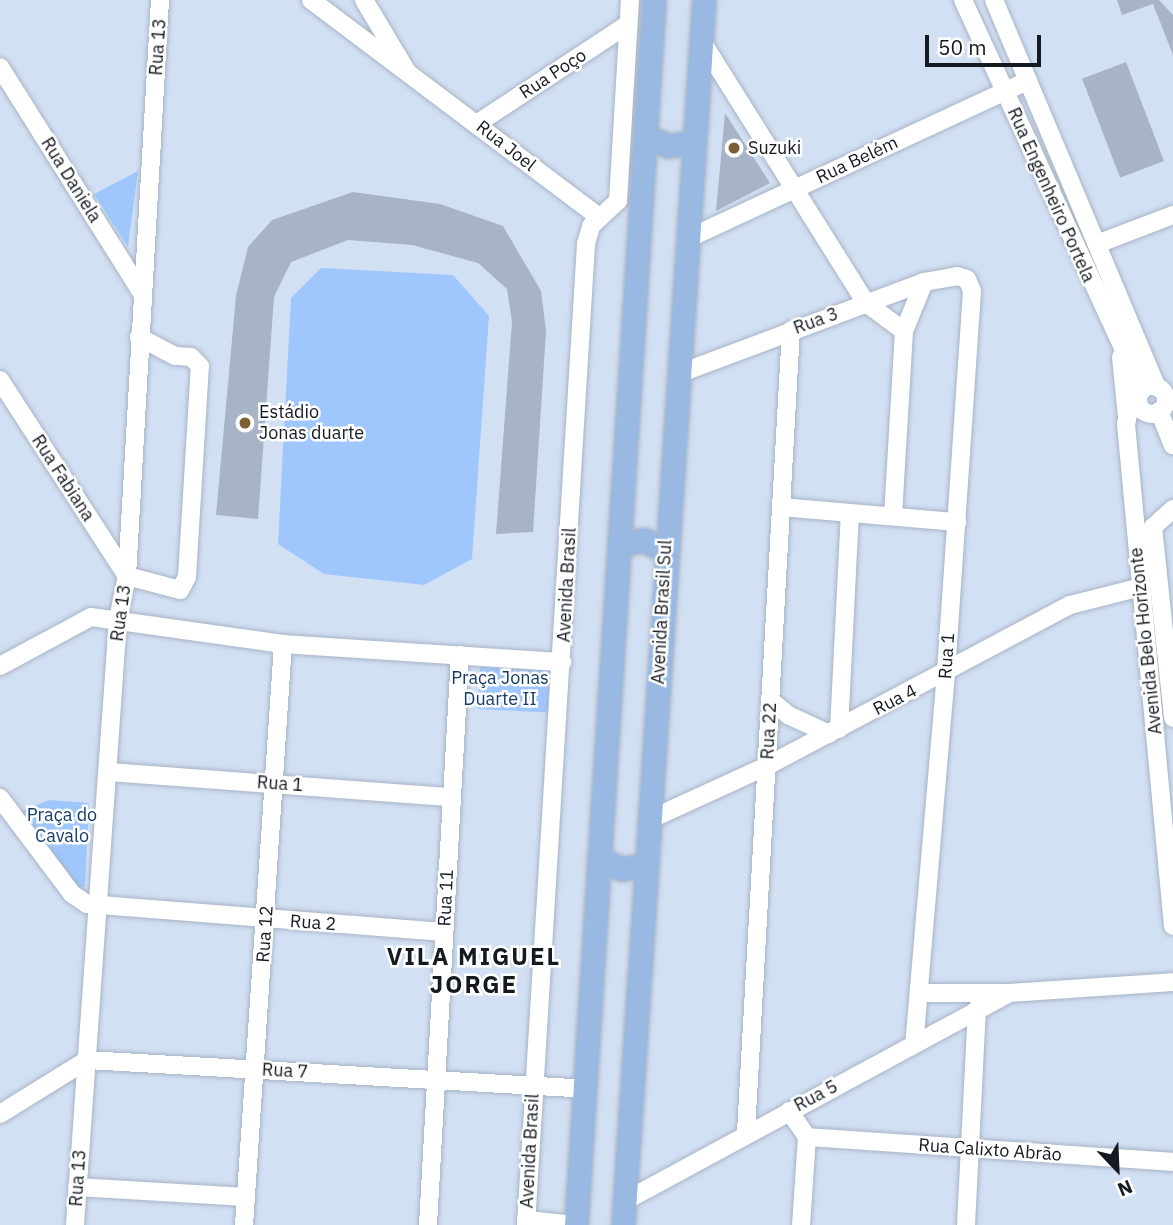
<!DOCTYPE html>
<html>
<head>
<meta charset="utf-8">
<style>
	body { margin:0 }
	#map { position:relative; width:1173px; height:1225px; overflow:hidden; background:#d2e0f3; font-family:"IBM Plex Sans",sans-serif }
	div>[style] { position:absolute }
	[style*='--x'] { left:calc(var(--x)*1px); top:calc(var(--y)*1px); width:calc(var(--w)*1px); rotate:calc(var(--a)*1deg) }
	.green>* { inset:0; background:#9fc7fd; transform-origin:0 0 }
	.building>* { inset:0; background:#a6b4c5; transform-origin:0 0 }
	.roads { filter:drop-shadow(0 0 2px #a7b4c6) drop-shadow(0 0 2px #a7b4c6) }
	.minor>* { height:18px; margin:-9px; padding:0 9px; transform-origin:9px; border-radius:9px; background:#fff }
	.minor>.ring { margin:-9px; padding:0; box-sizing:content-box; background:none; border:18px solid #fff; border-radius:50% }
	.major>* { height:23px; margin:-11.5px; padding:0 11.5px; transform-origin:11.5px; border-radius:11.5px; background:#99b9e3 }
	.dots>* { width:19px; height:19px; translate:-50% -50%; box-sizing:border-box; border:4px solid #fff; border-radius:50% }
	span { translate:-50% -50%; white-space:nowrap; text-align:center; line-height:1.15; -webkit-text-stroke:5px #fff; paint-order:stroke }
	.street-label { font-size:18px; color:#151a20 }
	.poi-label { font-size:18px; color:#151a20 }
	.left { translate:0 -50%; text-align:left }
	.park-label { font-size:18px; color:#153b69 }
	.district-label { font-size:24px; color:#151a20; font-weight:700; letter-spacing:2px }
	.north { position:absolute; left:1082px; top:1134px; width:70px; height:70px; -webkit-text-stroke:5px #fff; paint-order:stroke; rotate:157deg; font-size:19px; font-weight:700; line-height:28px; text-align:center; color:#151a20 }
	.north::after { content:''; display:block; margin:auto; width:24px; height:32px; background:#151a20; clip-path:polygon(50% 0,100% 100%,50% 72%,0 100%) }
	.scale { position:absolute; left:925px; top:35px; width:116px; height:32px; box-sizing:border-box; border:4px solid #151a20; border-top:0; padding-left:9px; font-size:21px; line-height:24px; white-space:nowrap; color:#151a20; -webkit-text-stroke:5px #fff; paint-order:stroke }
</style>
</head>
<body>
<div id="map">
	<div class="green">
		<i style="clip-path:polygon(138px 171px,128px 247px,94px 194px)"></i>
		<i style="clip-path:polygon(321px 268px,453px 275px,489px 316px,472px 559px,424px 585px,324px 574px,278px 544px,291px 298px)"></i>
		<i style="left:480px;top:667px;width:70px;height:42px;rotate:3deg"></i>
		<i style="clip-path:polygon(49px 800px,89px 803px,85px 887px,74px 888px,20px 812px)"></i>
	</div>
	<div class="building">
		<i style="clip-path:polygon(1117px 0,1159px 0,1173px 15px,1173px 55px,1153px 4px,1122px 15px)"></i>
		<i style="left:1126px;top:62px;width:106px;height:47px;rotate:69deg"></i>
		<i style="clip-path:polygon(725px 113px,770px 183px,716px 211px)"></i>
		<i style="clip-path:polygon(353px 192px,440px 204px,503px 226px,541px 291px,546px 331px,533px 532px,496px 534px,512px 322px,507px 289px,478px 263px,412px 245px,348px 240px,291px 262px,274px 297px,258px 519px,216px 515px,236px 296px,248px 247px,272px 220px)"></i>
	</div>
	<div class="roads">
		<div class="minor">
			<i style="--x:311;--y:0;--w:361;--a:37"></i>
			<i style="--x:364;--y:0;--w:82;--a:59"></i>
			<i style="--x:963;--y:0;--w:429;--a:65.3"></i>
			<i style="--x:994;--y:0;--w:420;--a:67.2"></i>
			<i style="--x:701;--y:40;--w:310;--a:57.9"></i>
			<i style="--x:866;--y:303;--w:47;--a:36.4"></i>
			<i style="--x:0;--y:67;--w:267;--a:57.9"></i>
			<i style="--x:478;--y:123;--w:180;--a:-33.4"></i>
			<i style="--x:687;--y:239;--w:376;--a:-24.9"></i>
			<i style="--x:1097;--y:244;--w:81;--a:-20.9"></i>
			<i style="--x:1121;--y:357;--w:60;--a:84.3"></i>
			<i style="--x:678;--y:374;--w:263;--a:-20.5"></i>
			<i style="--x:924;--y:282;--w:34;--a:-10"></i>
			<i style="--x:957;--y:276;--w:10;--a:17"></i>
			<i style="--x:967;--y:279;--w:13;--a:67"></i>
			<i style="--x:972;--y:291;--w:383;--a:93.9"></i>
			<i style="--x:946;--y:673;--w:372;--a:94.9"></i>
			<i style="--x:0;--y:380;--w:234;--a:57.1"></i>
			<i style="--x:127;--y:576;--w:55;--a:14.8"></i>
			<i style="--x:180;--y:590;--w:15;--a:-62"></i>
			<i style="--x:187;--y:577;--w:211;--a:-86.5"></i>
			<i style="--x:200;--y:366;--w:13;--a:-135"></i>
			<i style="--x:191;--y:357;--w:16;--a:-176"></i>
			<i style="--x:175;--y:356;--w:41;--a:-152.2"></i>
			<i class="ring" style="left:1138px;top:386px;width:10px;height:10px"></i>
			<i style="--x:1139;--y:405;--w:12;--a:149"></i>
			<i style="--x:1129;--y:411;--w:13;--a:103"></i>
			<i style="--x:1126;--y:424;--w:504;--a:84.65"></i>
			<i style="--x:1159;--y:411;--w:37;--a:68"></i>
			<i style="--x:781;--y:507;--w:177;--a:4.9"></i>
			<i style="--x:1173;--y:509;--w:27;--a:138"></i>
			<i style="--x:1153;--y:527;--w:192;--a:84"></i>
			<i style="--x:893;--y:516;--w:185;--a:-86.6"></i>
			<i style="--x:904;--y:331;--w:53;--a:-67.8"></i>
			<i style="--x:0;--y:666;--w:103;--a:-28.3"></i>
			<i style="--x:91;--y:617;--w:194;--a:8"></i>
			<i style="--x:283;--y:644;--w:280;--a:3.7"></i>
			<i style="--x:771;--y:701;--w:22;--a:39"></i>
			<i style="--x:788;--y:715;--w:45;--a:24.9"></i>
			<i style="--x:839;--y:729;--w:216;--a:-87.1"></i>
			<i style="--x:108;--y:772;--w:345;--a:4.2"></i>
			<i style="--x:0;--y:798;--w:120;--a:53.1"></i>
			<i style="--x:72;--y:894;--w:18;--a:34"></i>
			<i style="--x:87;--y:904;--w:358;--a:4.5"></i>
			<i style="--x:651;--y:819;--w:128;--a:-24.6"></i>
			<i style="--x:767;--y:766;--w:343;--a:-28"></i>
			<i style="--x:1070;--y:605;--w:73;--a:-14.2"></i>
			<i style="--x:919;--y:993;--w:90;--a:0"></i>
			<i style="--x:1009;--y:993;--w:164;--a:-3.8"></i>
			<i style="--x:789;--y:1111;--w:32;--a:55"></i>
			<i style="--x:807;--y:1137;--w:88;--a:93.9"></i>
			<i style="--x:0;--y:1114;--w:102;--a:-31.8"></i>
			<i style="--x:87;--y:1060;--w:498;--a:3.3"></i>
			<i style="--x:746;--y:1132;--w:803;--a:-86.79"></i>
			<i style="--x:807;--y:1137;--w:367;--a:3.9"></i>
			<i style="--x:77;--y:1187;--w:169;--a:3.4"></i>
			<i style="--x:625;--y:1201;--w:437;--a:-28.4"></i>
			<i style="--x:526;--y:1220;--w:50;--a:5.7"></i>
			<i style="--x:75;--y:1225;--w:608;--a:-85.94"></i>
			<i style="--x:118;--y:619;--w:44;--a:-78.2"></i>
			<i style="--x:127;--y:576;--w:577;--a:-86.72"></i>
			<i style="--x:244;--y:1225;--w:582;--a:-86.16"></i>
			<i style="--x:428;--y:1225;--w:571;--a:-86.79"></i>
			<i style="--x:526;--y:1225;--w:983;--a:-86.5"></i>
			<i style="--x:586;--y:244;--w:19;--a:-74"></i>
			<i style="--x:591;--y:226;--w:37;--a:-43"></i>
			<i style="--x:618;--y:201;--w:201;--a:-86.6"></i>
			<i style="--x:966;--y:1225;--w:216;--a:-87.1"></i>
		</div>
		<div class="major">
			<i style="--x:646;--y:136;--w:24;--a:24"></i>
			<i style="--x:668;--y:146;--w:25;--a:-9"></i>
			<i style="--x:620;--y:545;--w:25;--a:-12"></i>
			<i style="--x:644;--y:540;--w:24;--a:28"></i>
			<i style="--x:599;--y:858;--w:25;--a:26"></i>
			<i style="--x:622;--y:869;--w:25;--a:-11"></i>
			<i style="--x:576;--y:1225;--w:1227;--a:-86.36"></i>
			<i style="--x:623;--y:1225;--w:1228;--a:-86.22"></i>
		</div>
	</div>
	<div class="dots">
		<i style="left:734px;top:148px;background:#7c5e32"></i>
		<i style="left:245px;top:423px;background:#7c5e32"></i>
	</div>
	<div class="street-label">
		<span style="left:158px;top:47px;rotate:-86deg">Rua 13</span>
		<span style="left:553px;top:74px;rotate:-33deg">Rua Poço</span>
		<span style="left:506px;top:146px;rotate:38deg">Rua Joel</span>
		<span style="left:857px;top:160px;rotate:-25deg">Rua Belém</span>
		<span style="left:71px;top:180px;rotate:58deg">Rua Daniela</span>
		<span style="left:1051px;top:195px;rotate:66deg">Rua Engenheiro Portela</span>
		<span style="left:816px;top:321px;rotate:-20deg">Rua 3</span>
		<span style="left:63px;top:478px;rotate:57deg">Rua Fabiana</span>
		<span style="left:567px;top:585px;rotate:-87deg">Avenida Brasil</span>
		<span style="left:662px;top:612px;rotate:-87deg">Avenida Brasil Sul</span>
		<span style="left:121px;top:613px;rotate:-82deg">Rua 13</span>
		<span style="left:1146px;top:641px;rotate:-96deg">Avenida Belo Horizonte</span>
		<span style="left:947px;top:656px;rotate:-86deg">Rua 1</span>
		<span style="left:895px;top:700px;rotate:-27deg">Rua 4</span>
		<span style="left:769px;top:731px;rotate:-87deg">Rua 22</span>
		<span style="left:280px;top:784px;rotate:4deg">Rua 1</span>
		<span style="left:446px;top:898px;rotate:-87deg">Rua 11</span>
		<span style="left:313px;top:923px;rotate:4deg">Rua 2</span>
		<span style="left:265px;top:934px;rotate:-86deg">Rua 12</span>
		<span style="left:285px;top:1071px;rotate:3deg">Rua 7</span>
		<span style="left:816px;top:1096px;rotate:-28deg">Rua 5</span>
		<span style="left:990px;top:1150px;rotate:4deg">Rua Calixto Abrão</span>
		<span style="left:530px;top:1151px;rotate:-87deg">Avenida Brasil</span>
		<span style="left:78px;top:1178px;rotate:-86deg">Rua 13</span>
	</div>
	<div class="poi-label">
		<span class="left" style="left:748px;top:148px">Suzuki</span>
		<span class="left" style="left:259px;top:423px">Estádio<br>Jonas duarte</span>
	</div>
	<div class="park-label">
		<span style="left:500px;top:689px">Praça Jonas<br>Duarte II</span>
		<span style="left:62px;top:826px">Praça do<br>Cavalo</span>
	</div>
	<div class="district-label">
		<span style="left:474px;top:971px">VILA MIGUEL<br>JORGE</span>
	</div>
	<div class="north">N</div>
	<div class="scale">50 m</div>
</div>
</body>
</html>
